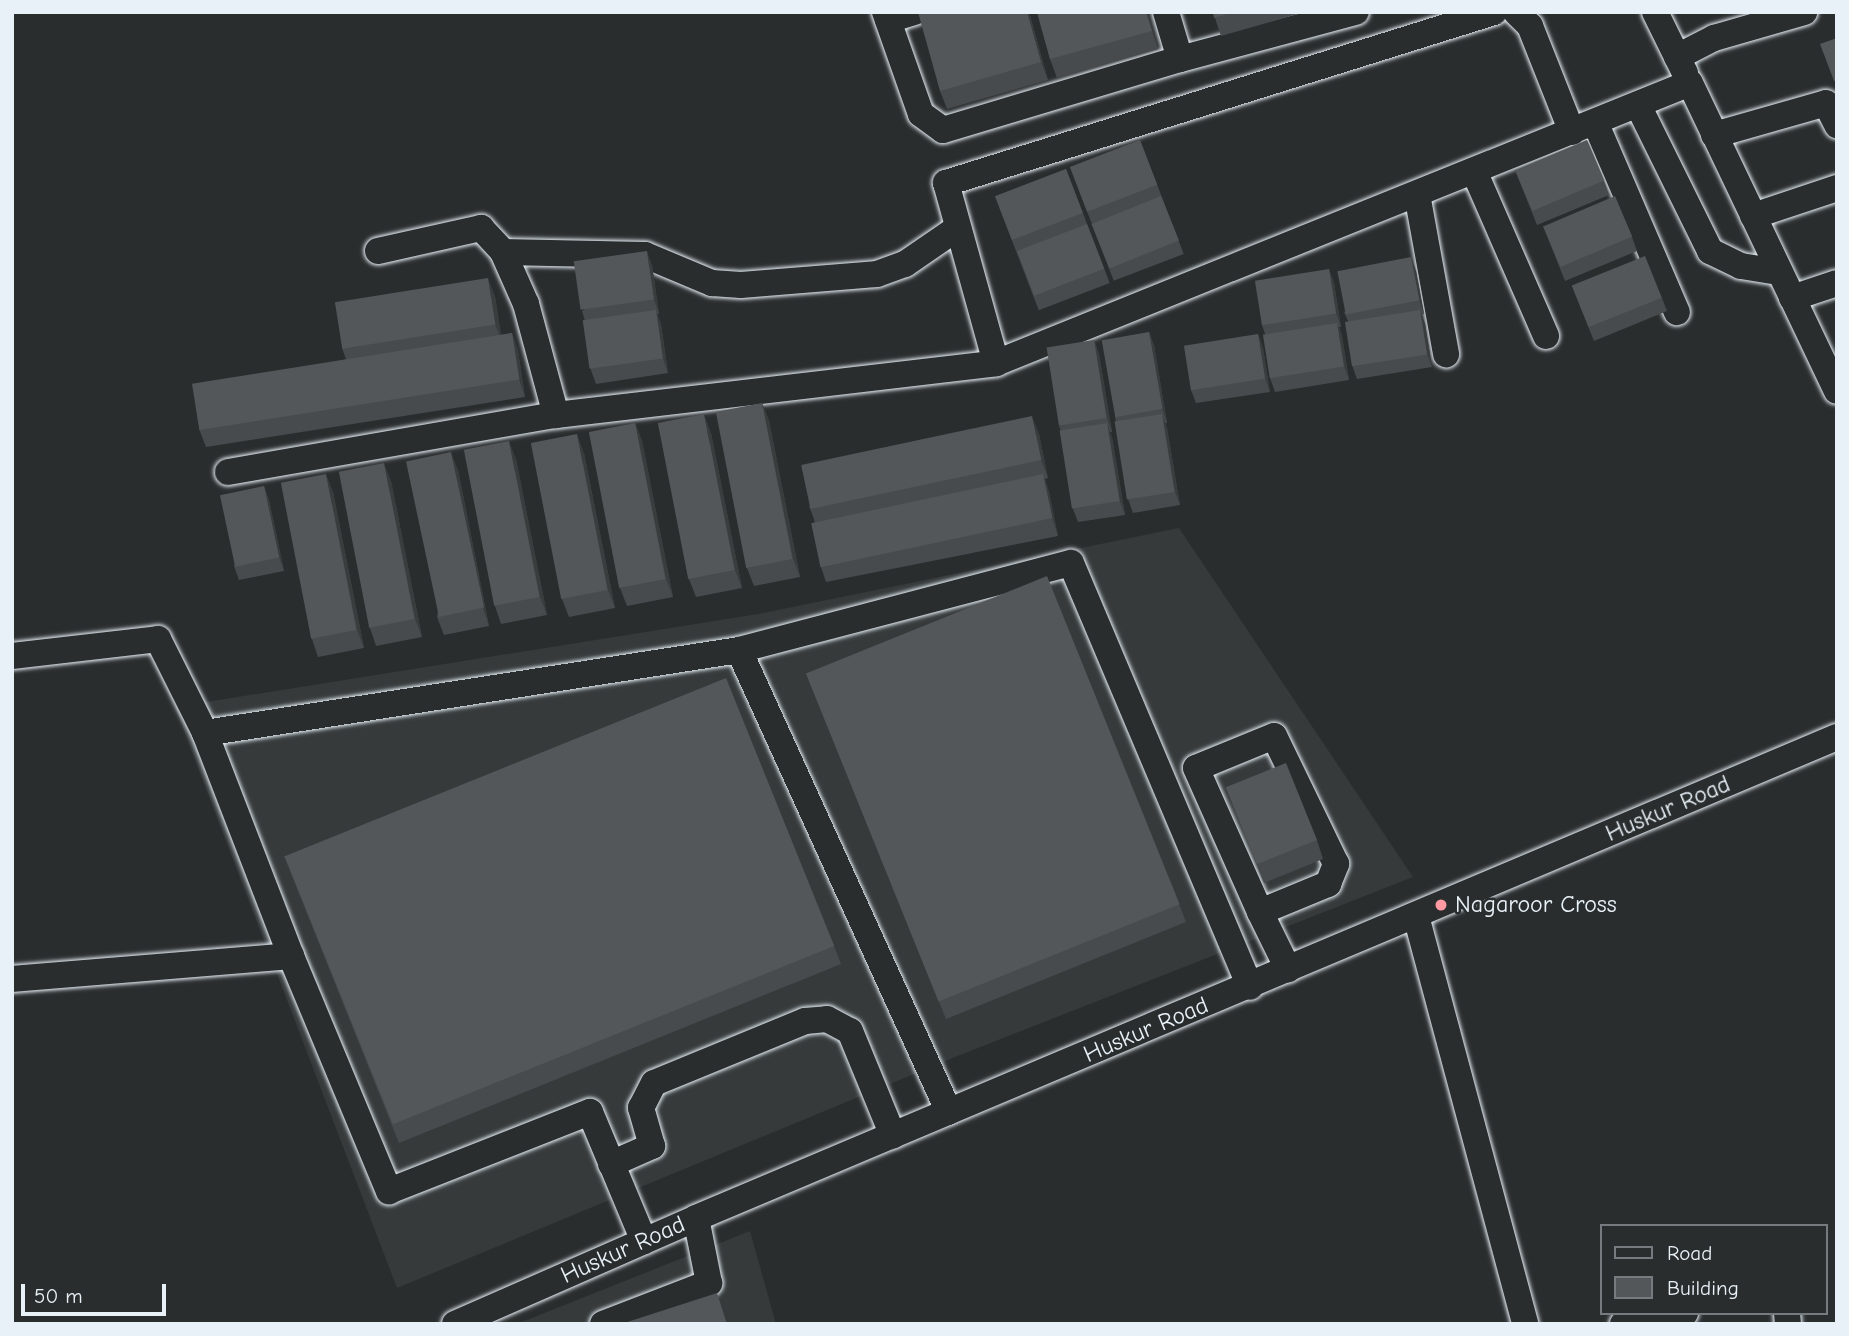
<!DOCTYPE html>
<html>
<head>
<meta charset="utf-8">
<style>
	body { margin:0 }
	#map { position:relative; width:1849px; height:1336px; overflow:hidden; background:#2a2d2e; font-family:"Comic Neue",sans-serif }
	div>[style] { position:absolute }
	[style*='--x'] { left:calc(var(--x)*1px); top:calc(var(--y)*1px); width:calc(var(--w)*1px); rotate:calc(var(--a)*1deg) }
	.built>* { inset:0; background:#363a3b }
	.roads { filter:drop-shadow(0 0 2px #e8f1f8) drop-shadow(0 0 2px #e8f1f8) }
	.minor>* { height:26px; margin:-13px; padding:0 13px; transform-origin:13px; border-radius:13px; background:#2a2d2e }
	.wall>* { inset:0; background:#474b4d; transform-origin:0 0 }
	.shaded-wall>* { inset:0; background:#3a3d3e }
	.building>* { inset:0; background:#535759; transform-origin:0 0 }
	.dots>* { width:19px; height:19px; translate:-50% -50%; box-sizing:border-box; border:4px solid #2a2d2e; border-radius:50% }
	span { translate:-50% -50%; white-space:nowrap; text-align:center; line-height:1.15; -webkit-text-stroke:5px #2a2d2e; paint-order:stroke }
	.street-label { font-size:24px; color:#e8f1f8 }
	.poi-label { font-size:24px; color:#e8f1f8 }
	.left { translate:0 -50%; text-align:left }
	.frame { position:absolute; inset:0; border:14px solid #e8f1f8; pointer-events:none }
	.legend { position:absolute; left:1600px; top:1224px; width:228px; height:91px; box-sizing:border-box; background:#2a2d2e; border:2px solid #767b7f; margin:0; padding:9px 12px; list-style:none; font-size:21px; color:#e8f1f8 }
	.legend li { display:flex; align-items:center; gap:14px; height:35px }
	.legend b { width:35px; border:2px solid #767b7f }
	.scale { position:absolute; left:21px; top:1284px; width:145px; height:32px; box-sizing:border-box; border:4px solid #e8f1f8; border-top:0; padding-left:9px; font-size:21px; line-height:24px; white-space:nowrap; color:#e8f1f8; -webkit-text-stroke:5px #2a2d2e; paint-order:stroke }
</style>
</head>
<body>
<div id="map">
	<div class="built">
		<i style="clip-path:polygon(1179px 528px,1413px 877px,955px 1057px,397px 1288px,175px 707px,758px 614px)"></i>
		<i style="clip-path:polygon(750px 1231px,776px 1324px,517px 1324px)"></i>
	</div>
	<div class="roads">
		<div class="minor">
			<i style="--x:885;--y:12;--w:108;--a:70.6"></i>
			<i style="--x:921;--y:114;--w:27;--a:36"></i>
			<i style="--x:943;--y:130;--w:247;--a:-16.7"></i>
			<i style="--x:1180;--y:59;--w:49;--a:-106.6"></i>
			<i style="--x:1516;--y:12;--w:20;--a:45"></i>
			<i style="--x:1530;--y:26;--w:114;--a:68.4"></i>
			<i style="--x:1655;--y:12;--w:68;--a:63.8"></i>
			<i style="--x:888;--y:20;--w:28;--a:-17"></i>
			<i style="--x:1677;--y:57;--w:42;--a:-27.2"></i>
			<i style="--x:1714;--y:38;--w:94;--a:-16.1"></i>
			<i style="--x:1180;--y:59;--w:182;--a:-15"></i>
			<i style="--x:1638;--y:105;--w:163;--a:63.7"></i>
			<i style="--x:1710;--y:251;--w:34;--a:26"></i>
			<i style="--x:1741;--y:266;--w:39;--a:9"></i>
			<i style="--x:1595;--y:122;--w:207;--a:66.7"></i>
			<i style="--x:1714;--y:135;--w:116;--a:-15.9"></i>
			<i style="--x:1826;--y:103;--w:25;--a:63"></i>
			<i style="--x:1474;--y:171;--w:180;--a:66.4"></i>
			<i style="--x:1417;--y:194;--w:163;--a:79.7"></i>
			<i style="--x:1753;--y:216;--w:89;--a:-18.4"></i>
			<i style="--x:378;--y:251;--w:106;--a:-12.6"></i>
			<i style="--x:481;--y:228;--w:33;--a:47"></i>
			<i style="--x:503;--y:252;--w:57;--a:66.1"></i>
			<i style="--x:526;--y:304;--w:115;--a:74.9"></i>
			<i style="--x:503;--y:252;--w:142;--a:1.2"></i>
			<i style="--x:645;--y:255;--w:73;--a:22.7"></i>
			<i style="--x:712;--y:283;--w:29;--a:4"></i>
			<i style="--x:741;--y:285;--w:136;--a:-4.6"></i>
			<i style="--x:877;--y:274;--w:30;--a:-20"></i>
			<i style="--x:905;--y:264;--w:62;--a:-34.5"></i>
			<i style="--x:1792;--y:298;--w:47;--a:-18.4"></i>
			<i style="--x:996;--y:363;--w:748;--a:-21.97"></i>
			<i style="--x:1690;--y:83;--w:341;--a:64.5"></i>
			<i style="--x:228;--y:472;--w:333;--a:-9.9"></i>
			<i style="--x:556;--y:415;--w:443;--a:-6.7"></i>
			<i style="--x:996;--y:363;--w:187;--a:-105.5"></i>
			<i style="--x:946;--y:183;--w:574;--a:-17.33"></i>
			<i style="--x:739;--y:650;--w:343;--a:-14.7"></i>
			<i style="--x:1071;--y:563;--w:460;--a:67.1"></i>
			<i style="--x:12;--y:656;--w:147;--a:-6.6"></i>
			<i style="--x:158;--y:639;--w:105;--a:63.4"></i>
			<i style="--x:205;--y:733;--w:239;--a:68.9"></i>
			<i style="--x:205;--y:733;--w:540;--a:-8.83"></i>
			<i style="--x:739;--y:650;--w:507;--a:65.56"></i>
			<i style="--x:1260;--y:912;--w:74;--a:-22.4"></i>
			<i style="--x:1328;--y:884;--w:22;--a:-68"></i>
			<i style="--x:1336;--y:864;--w:142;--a:-115.8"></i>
			<i style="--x:1274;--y:736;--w:84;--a:157.7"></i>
			<i style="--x:1196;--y:768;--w:158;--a:66"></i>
			<i style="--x:1260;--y:912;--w:64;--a:63.8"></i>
			<i style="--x:1416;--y:916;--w:422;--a:75"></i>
			<i style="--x:12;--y:979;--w:280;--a:-4.7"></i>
			<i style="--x:291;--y:956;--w:255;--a:67.4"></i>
			<i style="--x:389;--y:1191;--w:216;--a:-21.5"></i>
			<i style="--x:590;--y:1112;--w:140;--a:67.3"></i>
			<i style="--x:611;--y:1164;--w:45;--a:-23.7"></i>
			<i style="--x:652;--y:1146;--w:40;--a:-106"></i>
			<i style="--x:641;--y:1108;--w:28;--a:-63"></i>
			<i style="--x:654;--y:1083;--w:163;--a:-22.3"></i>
			<i style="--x:805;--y:1021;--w:22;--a:-5"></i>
			<i style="--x:827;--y:1019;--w:26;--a:28"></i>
			<i style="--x:850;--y:1031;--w:113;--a:67.7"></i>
			<i style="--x:1787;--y:1313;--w:11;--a:85"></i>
			<i style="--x:455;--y:1324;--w:263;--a:-23.7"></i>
			<i style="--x:696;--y:1218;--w:1238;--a:-22.86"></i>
			<i style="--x:603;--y:1324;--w:114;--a:-21.1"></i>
			<i style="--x:709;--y:1283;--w:66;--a:-101.3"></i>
			<i style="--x:1623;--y:1324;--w:63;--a:-10.1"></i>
		</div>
	</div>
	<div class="wall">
		<i style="clip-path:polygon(1029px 12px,1048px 80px,947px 109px,940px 91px)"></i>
		<i style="clip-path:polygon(1037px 12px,1148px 12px,1158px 49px,1057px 78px,1050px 59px)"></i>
		<i style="clip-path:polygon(1213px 12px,1305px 12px,1221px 36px)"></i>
		<i style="left:1140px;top:140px;width:122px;height:75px;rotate:69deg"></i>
		<i style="left:1066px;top:169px;width:122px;height:76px;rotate:69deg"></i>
		<i style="clip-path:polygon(1515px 170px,1604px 181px,1609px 195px,1537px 225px)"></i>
		<i style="clip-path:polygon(1543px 226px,1632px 237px,1637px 251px,1565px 281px)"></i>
		<i style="clip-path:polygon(652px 265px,659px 314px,657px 314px,661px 324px,668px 373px,596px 384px,591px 370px,585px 321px,582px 311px)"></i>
		<i style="clip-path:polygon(1329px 269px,1334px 283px,1341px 327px,1339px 327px,1342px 336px,1349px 380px,1275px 392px,1270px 378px,1265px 334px,1262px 325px)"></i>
		<i style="clip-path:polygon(1416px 271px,1424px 314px,1421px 314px,1425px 324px,1432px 367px,1357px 379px,1352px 365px,1348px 321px,1344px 312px)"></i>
		<i style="clip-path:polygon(1572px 286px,1662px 298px,1667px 311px,1594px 341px)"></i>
		<i style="clip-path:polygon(495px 296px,501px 335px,512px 333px,518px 351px,525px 397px,206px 447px,199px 429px,346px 359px,342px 348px)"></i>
		<i style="clip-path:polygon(1149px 332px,1154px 345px,1167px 423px,1165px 423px,1167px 428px,1180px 505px,1133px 513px,1128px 499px,1116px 422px,1115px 417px)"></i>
		<i style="clip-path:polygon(1258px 334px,1263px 348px,1270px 392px,1196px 403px,1191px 390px)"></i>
		<i style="clip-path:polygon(1094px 340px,1099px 354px,1112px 432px,1110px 432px,1112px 437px,1125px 515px,1078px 522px,1073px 509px,1061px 431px,1059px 426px)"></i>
		<i style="clip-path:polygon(762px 403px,769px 421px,800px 577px,754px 586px,747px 568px)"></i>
		<i style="clip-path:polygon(635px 423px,642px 441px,673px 597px,627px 606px,620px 588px)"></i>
		<i style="clip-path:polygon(711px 433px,742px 588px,696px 597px,689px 579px)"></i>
		<i style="clip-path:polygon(1039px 434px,1048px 478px,1045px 479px,1049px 492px,1058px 536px,826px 582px,820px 564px,814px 519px,809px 506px)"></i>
		<i style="clip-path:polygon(584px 453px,615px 608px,569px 617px,562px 599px)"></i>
		<i style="clip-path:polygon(516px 459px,547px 615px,501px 624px,495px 606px)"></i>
		<i style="clip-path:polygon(458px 470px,489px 626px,444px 635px,437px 617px)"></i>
		<i style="clip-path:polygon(391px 481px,422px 637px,376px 646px,370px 628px)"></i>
		<i style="clip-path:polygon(264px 486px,269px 500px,284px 571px,239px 580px,234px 566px)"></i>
		<i style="clip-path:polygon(333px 492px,364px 648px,318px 657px,312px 639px)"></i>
		<i style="clip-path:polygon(806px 673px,1179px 904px,1186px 922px,946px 1019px)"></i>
		<i style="clip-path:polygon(1226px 787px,1317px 840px,1323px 859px,1264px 883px)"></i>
		<i style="clip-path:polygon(284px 856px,834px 946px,841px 964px,399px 1143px)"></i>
	</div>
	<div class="shaded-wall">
		<i style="clip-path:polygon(1027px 12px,1029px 12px,1048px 80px,1041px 62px)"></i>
		<i style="clip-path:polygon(1146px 12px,1148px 12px,1158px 49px,1152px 31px)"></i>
		<i style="clip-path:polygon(647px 251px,652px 265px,659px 314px,654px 300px)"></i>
		<i style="clip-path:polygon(1411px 257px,1416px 271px,1424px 314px,1419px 300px)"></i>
		<i style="clip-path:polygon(1329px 269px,1334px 283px,1341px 327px,1336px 313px)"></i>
		<i style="clip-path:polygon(488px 278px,495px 296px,502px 342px,495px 324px)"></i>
		<i style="clip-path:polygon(656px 310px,661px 324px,668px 373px,663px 359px)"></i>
		<i style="clip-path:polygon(1420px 310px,1425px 324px,1432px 367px,1427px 354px)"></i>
		<i style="clip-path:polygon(1337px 323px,1342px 336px,1349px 380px,1344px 366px)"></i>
		<i style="clip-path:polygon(1149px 332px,1154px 345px,1167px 423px,1162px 409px)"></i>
		<i style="clip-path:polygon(512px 333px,518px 351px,525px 397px,519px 379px)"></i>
		<i style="clip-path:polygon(1258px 334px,1263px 348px,1270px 392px,1265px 378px)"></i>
		<i style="clip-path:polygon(1094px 340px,1099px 354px,1112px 432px,1107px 418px)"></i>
		<i style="clip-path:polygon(762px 403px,769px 421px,800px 577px,793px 559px)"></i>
		<i style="clip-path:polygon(704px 414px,711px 433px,742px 588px,735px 570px)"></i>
		<i style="clip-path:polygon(1162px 414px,1167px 428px,1180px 505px,1175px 492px)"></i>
		<i style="clip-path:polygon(1032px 416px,1039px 434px,1048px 478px,1041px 460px)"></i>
		<i style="clip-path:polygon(635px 423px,642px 441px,673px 597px,666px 579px)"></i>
		<i style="clip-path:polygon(1107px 423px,1112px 437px,1125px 515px,1120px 501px)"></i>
		<i style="clip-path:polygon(577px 434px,584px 453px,615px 608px,608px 590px)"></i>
		<i style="clip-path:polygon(509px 441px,516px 459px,547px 615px,540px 597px)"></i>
		<i style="clip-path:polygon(451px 452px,458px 470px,489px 626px,483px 608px)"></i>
		<i style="clip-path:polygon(384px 463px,391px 481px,422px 637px,415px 619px)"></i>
		<i style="clip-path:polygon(326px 474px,333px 492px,364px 648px,357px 630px)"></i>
		<i style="clip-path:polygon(1043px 474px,1049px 492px,1058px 536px,1052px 518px)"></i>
		<i style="clip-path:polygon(264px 486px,269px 500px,284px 571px,279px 557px)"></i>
	</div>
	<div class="building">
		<i style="clip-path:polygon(918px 12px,1027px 12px,1041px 62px,940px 91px)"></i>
		<i style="clip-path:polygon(1037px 12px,1146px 12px,1152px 31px,1050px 59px)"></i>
		<i style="clip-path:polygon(1213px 12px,1234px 12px,1214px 18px)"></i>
		<i style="clip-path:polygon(1837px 38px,1837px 80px,1834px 81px,1820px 44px)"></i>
		<i style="left:1140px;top:140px;width:48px;height:75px;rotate:69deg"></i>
		<i style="left:1587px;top:140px;width:44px;height:78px;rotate:67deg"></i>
		<i style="left:1066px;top:169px;width:47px;height:76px;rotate:69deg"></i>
		<i style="left:1161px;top:196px;width:48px;height:75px;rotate:68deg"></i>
		<i style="left:1615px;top:196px;width:44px;height:78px;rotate:67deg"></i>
		<i style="left:1087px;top:224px;width:48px;height:75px;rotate:69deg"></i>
		<i style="left:647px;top:251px;width:49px;height:74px;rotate:82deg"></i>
		<i style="left:1645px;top:256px;width:45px;height:79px;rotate:68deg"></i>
		<i style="left:1411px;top:257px;width:44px;height:75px;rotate:79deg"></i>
		<i style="left:1329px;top:269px;width:45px;height:75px;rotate:81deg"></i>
		<i style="left:488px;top:278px;width:47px;height:155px;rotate:81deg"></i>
		<i style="left:656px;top:310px;width:49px;height:74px;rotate:82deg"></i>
		<i style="left:1420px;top:310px;width:45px;height:76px;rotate:81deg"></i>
		<i style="left:1337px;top:323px;width:44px;height:75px;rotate:81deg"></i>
		<i style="left:1149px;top:332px;width:78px;height:48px;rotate:80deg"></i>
		<i style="left:512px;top:333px;width:47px;height:324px;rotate:81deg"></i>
		<i style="left:1258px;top:334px;width:45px;height:75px;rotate:81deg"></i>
		<i style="left:1094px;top:340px;width:79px;height:48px;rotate:81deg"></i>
		<i style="left:762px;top:403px;width:159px;height:47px;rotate:79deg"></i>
		<i style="left:704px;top:414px;width:159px;height:47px;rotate:79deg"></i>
		<i style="left:1162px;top:414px;width:79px;height:48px;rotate:81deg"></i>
		<i style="left:1032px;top:416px;width:45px;height:236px;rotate:78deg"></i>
		<i style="left:635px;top:423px;width:159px;height:47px;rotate:79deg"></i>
		<i style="left:1107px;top:423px;width:79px;height:48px;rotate:81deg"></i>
		<i style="left:577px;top:434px;width:159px;height:47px;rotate:79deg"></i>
		<i style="left:509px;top:441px;width:159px;height:46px;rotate:79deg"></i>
		<i style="left:451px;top:452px;width:159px;height:46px;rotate:78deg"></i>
		<i style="left:384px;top:463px;width:159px;height:46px;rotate:79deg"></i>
		<i style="left:326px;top:474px;width:159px;height:46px;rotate:79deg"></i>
		<i style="left:1043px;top:474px;width:45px;height:237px;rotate:78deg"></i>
		<i style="left:264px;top:486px;width:73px;height:45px;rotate:78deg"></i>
		<i style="left:1047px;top:576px;width:354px;height:260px;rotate:68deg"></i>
		<i style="left:726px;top:678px;width:289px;height:476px;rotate:68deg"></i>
		<i style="left:1286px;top:763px;width:83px;height:65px;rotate:68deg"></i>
		<i style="clip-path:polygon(717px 1293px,727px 1324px,621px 1324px)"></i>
	</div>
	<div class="dots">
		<i style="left:1441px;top:905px;background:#ff9aa2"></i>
	</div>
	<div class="street-label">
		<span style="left:1668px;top:809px;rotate:-23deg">Huskur Road</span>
		<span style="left:1146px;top:1030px;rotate:-23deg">Huskur Road</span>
		<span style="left:623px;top:1250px;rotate:-24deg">Huskur Road</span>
	</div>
	<div class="poi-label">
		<span class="left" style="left:1455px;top:905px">Nagaroor Cross</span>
	</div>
	<div class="frame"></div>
	<ul class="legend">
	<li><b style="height:9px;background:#2a2d2e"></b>Road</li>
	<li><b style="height:19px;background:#535759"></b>Building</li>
	</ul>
	<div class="scale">50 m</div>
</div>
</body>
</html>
